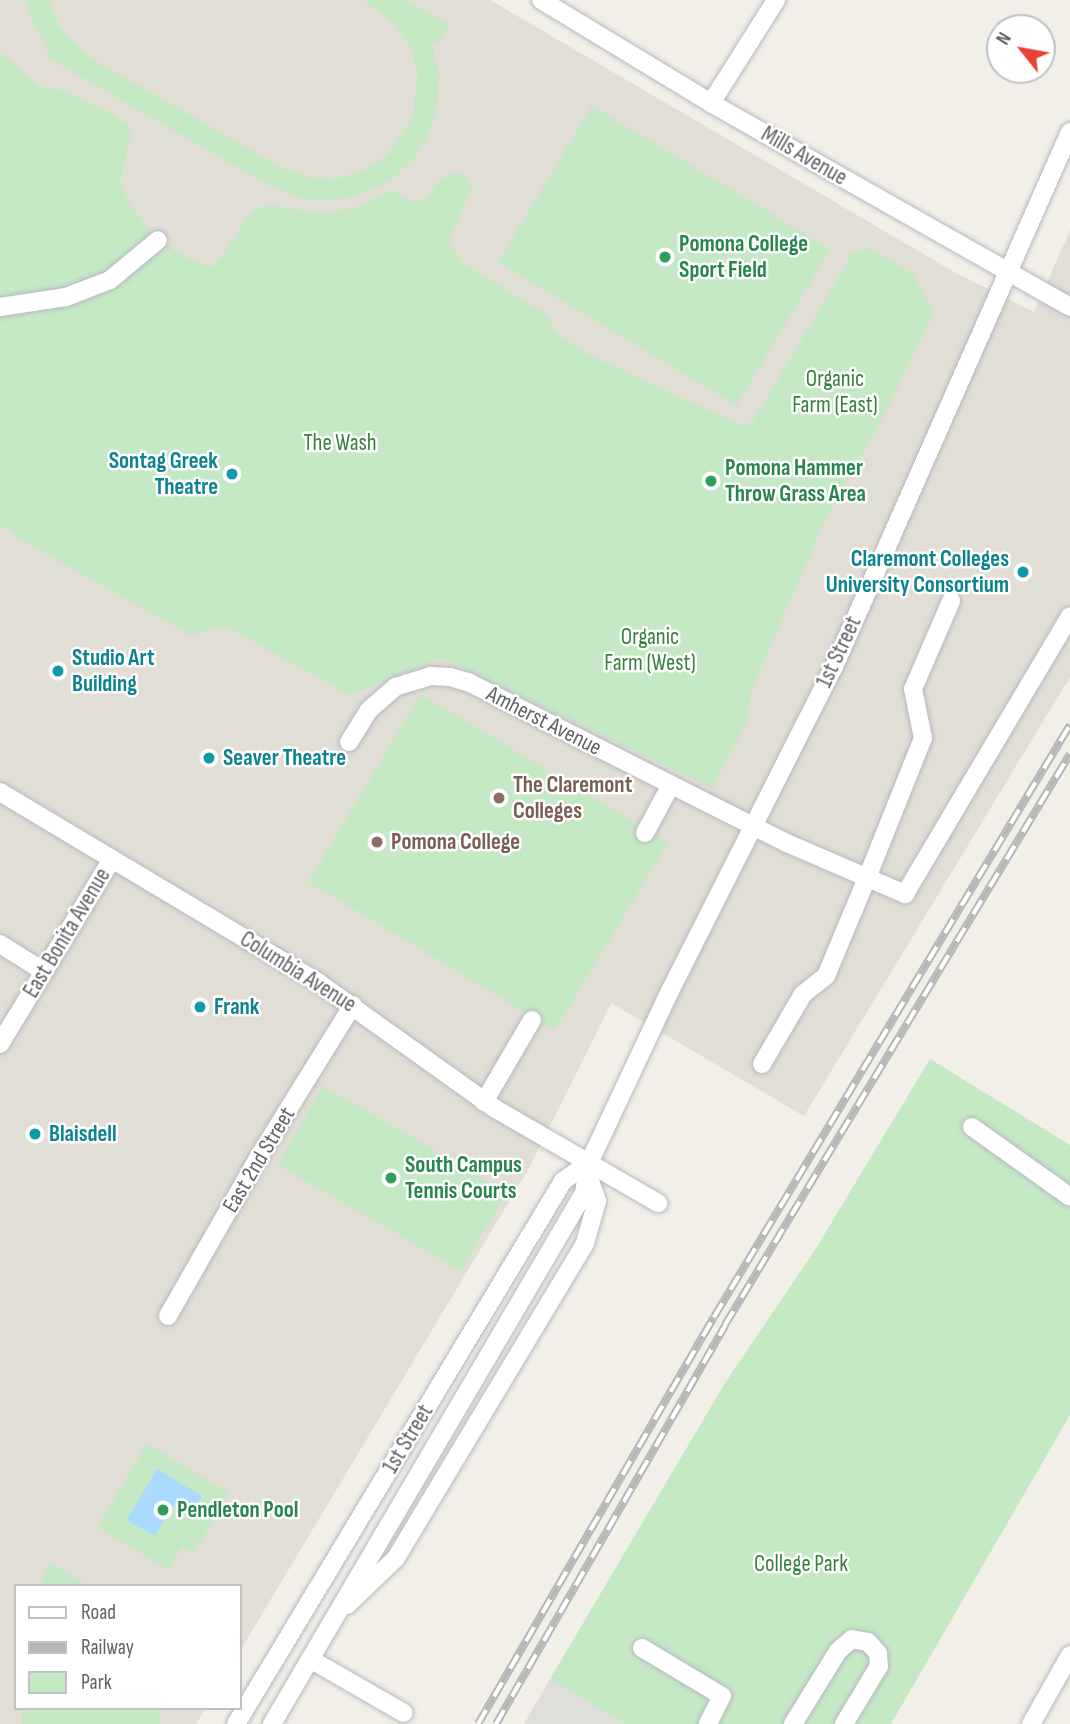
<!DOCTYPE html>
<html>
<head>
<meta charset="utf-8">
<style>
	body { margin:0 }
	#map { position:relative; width:1070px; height:1724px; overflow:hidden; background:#f1efe8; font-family:"Sofia Sans Condensed",sans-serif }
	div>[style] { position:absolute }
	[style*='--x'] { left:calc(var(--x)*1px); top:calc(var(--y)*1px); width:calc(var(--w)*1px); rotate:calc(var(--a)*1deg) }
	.industrial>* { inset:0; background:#e0deda }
	.education>* { inset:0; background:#e1ded6 }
	.green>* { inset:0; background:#c5e8c5; transform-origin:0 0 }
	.water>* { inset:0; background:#aadaff }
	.roads { filter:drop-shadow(0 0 2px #b5b8bc) drop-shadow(0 0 2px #b5b8bc) }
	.minor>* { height:18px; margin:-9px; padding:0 9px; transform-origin:9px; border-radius:9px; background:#fff }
	.rail>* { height:8px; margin-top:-4px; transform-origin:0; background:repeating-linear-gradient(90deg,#fff 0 16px,#b6b7b8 0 32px); box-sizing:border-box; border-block:2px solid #b6b7b8 }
	.dots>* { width:19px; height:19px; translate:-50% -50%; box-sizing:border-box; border:4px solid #fff; border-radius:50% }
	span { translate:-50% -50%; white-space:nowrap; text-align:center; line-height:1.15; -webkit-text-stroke:5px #fff; paint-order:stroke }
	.street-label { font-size:23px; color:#5f6368 }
	.leisure-label { font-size:23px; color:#27864d; font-weight:700 }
	.left { translate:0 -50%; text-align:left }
	.park-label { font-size:23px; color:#348238 }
	.culture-label { font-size:23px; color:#0d838f; font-weight:700 }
	.right { translate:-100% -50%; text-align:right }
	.education-label { font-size:23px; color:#785e54; font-weight:700 }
	.legend { position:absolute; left:14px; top:1584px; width:228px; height:126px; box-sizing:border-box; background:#fff; border:2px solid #bfc1c3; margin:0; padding:9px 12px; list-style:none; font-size:21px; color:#5f6368 }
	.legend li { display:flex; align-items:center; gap:14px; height:35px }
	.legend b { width:35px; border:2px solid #bfc1c3 }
	.north { position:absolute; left:986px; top:14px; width:70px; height:70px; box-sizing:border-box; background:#fff; border:2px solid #bfc1c3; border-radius:50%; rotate:301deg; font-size:19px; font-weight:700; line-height:28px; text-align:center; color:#5f6368 }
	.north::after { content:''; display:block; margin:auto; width:24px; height:32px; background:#ea4335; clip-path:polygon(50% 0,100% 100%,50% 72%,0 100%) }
</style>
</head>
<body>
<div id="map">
	<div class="industrial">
		<i style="clip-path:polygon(550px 1679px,625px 1724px,524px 1724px)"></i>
	</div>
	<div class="education">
		<i style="clip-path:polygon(0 0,490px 0,956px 273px,1034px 312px,1070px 230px,1070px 677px,804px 1116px,611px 1003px,529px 1168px,240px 1651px,240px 1586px,16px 1586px,16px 1708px,206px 1708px,196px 1724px,0 1724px)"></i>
	</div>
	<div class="green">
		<i style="clip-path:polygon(26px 0,48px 0,60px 28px,91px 58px,279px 166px,306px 177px,335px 179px,363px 171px,387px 155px,412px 119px,418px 76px,411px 48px,395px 24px,363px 0,406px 0,449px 25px,438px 43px,431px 40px,439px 74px,437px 110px,424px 144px,414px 158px,388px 182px,355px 197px,319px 201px,301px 198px,268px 185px,45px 56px,49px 50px,33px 24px)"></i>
		<i style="clip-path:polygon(0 52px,39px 86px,61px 90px,113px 113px,128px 125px,130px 137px,120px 182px,131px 207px,158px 240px,187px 258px,211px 267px,224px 254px,252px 210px,268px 205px,321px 213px,357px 207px,392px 190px,411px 202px,427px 198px,440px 180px,455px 172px,468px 178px,472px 189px,448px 241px,464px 264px,549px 316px,555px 332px,591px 356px,743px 426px,754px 420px,853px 253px,870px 248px,912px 274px,934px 313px,884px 415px,824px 522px,751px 691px,745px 726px,712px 788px,441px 658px,350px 695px,225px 626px,190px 635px,20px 539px,0 524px)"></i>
		<i style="left:592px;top:106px;width:278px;height:182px;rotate:31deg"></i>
		<i style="left:421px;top:694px;width:288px;height:219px;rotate:31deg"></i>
		<i style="clip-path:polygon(930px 1059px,1070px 1145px,1070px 1415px,891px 1724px,625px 1724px,550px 1679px,725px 1383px,815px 1250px)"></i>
		<i style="left:323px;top:1086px;width:212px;height:91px;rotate:30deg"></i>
		<i style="clip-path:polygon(147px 1444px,229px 1493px,194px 1553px,182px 1547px,169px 1570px,97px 1527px)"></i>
		<i style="clip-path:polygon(51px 1563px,89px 1586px,38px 1586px)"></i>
		<i style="left:22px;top:1708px;width:138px;height:18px"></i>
	</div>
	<div class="water">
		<i style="clip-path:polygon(157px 1469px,202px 1496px,190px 1516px,173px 1506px,155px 1536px,127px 1520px)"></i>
	</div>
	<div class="roads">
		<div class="minor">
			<i style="--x:541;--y:0;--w:199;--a:31.2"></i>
			<i style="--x:711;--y:103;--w:413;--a:29.6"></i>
			<i style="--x:711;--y:103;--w:122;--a:-57.7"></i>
			<i style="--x:0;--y:307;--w:67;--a:-8.6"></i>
			<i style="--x:66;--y:297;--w:47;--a:-21.1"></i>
			<i style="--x:110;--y:280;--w:62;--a:-39.8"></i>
			<i style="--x:349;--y:742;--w:38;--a:-58"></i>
			<i style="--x:369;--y:710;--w:35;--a:-41"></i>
			<i style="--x:395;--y:687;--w:38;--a:-17"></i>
			<i style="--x:431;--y:676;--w:19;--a:3"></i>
			<i style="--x:450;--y:677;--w:19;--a:16"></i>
			<i style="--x:468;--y:682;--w:357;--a:26.8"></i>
			<i style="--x:787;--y:843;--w:129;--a:23.4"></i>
			<i style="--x:905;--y:894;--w:323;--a:-59.3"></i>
			<i style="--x:0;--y:792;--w:372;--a:30.9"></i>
			<i style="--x:319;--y:983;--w:215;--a:35.5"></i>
			<i style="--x:494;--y:1108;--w:190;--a:30.1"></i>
			<i style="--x:645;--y:833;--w:55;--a:-61.6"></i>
			<i style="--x:0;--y:944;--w:51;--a:32.1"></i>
			<i style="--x:0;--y:1044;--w:216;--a:-58.8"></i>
			<i style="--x:762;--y:1064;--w:81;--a:-59.6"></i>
			<i style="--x:803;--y:994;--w:29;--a:-38"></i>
			<i style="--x:826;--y:976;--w:106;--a:-67.3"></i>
			<i style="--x:867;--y:878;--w:151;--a:-68.2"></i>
			<i style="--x:923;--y:738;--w:50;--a:-101.5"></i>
			<i style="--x:913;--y:689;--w:96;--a:-66.6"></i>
			<i style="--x:484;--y:1102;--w:95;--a:-59.7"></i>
			<i style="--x:972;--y:1127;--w:120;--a:35.5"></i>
			<i style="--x:168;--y:1316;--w:182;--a:-60.3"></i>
			<i style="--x:258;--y:1158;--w:180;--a:-58.2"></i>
			<i style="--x:347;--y:1605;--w:68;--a:-43.8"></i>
			<i style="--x:396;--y:1558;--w:367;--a:-59"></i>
			<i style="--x:585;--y:1243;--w:44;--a:-74.1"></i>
			<i style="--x:597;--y:1201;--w:28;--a:-109"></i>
			<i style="--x:642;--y:1648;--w:93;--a:31"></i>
			<i style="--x:722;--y:1696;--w:31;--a:117"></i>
			<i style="--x:310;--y:1659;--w:108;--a:29.9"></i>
			<i style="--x:236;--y:1724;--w:634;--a:-58.94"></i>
			<i style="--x:563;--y:1181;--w:32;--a:-35"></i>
			<i style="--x:272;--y:1724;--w:616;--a:-59.56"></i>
			<i style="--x:584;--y:1193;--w:30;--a:-81"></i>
			<i style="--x:589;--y:1163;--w:190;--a:-64.8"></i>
			<i style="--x:670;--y:991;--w:361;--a:-63.2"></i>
			<i style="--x:833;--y:669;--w:587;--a:-66.19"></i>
			<i style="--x:793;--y:1724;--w:86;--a:-58.3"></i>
			<i style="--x:838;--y:1651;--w:18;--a:-41"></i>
			<i style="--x:852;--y:1639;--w:16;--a:11"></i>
			<i style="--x:868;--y:1642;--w:15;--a:48"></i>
			<i style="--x:878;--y:1653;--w:13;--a:86"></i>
			<i style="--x:879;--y:1666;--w:68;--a:121.1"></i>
			<i style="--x:1031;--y:1724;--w:79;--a:-60.5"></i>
		</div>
	</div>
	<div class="rail">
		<i style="--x:478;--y:1724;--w:470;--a:-59.9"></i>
		<i style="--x:714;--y:1317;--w:691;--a:-58.98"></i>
		<i style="--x:496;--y:1724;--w:460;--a:-60.1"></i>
		<i style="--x:725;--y:1325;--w:667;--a:-58.86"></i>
	</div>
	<div class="dots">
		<i style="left:665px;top:257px;background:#2e9e5b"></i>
		<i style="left:232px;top:474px;background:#0f9aa8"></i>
		<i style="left:711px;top:481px;background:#2e9e5b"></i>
		<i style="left:1023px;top:572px;background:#0f9aa8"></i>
		<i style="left:58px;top:671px;background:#0f9aa8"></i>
		<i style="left:209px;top:758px;background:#0f9aa8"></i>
		<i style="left:499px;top:798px;background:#8d6e63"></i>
		<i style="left:377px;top:842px;background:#8d6e63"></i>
		<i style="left:200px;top:1007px;background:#0f9aa8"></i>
		<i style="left:35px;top:1134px;background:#0f9aa8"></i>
		<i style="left:391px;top:1178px;background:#2e9e5b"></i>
		<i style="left:163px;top:1510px;background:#2e9e5b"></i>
	</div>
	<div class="street-label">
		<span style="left:804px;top:156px;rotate:30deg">Mills Avenue</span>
		<span style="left:839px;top:652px;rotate:-65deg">1st Street</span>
		<span style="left:544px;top:721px;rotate:27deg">Amherst Avenue</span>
		<span style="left:67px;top:933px;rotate:-59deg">East Bonita Avenue</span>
		<span style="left:298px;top:972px;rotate:32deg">Columbia Avenue</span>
		<span style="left:259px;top:1160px;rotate:-59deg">East 2nd Street</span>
		<span style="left:408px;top:1439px;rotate:-59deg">1st Street</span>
	</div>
	<div class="leisure-label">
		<span class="left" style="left:679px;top:257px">Pomona College<br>Sport Field</span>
		<span class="left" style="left:725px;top:481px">Pomona Hammer<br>Throw Grass Area</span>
		<span class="left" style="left:405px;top:1178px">South Campus<br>Tennis Courts</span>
		<span class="left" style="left:177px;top:1510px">Pendleton Pool</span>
	</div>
	<div class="park-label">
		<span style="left:835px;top:392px">Organic<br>Farm (East)</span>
		<span style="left:340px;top:443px">The Wash</span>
		<span style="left:650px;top:650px">Organic<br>Farm (West)</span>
		<span style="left:801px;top:1564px">College Park</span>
	</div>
	<div class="culture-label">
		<span class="right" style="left:218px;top:474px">Sontag Greek<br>Theatre</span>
		<span class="right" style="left:1009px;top:572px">Claremont Colleges<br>University Consortium</span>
		<span class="left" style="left:72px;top:671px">Studio Art<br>Building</span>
		<span class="left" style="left:223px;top:758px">Seaver Theatre</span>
		<span class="left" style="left:214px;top:1007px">Frank</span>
		<span class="left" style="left:49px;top:1134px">Blaisdell</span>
	</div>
	<div class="education-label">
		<span class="left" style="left:513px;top:798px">The Claremont<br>Colleges</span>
		<span class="left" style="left:391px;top:842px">Pomona College</span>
	</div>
	<ul class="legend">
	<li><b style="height:9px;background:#fff"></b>Road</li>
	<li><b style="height:9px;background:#b6b7b8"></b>Railway</li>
	<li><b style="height:19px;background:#c5e8c5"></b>Park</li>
	</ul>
	<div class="north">N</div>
</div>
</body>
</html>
